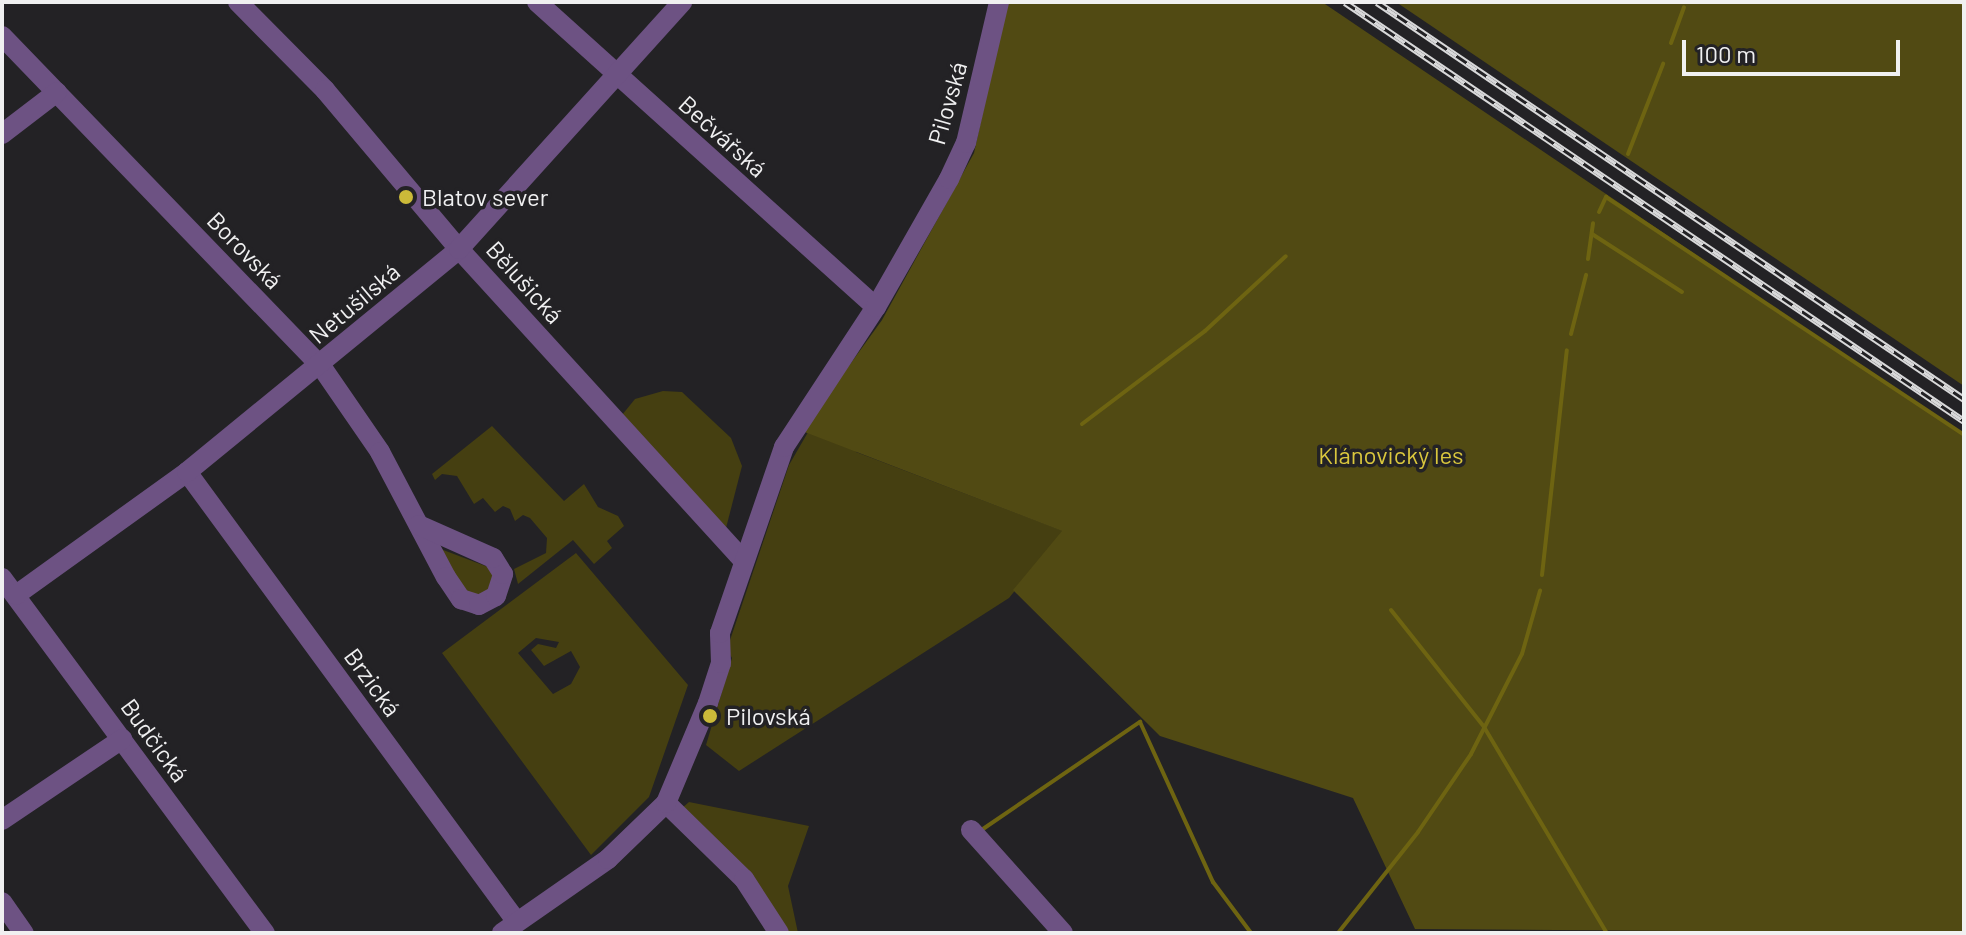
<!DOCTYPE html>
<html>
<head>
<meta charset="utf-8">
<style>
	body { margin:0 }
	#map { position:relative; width:1966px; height:935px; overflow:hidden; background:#232225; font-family:Barlow,sans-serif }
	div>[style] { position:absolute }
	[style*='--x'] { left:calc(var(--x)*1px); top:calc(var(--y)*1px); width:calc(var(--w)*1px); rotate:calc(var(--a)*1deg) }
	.green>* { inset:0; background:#453f11 }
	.forest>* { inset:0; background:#514a13 }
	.stream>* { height:4px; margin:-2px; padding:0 2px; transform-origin:2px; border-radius:2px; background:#6e6411 }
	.minor>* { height:20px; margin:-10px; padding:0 10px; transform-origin:10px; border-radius:10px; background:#6d5283 }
	.rail>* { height:7px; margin-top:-3.5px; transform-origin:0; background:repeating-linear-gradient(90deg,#232225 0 12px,#d9d9da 0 24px); box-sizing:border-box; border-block:2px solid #d9d9da }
	.dots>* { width:22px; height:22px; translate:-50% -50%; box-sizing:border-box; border:4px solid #232225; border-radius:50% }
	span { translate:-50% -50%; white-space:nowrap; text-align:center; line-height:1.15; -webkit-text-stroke:7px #232225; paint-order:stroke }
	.street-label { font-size:24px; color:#f0f0f1 }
	.poi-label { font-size:24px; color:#f0f0f1 }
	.left { translate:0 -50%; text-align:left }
	.park-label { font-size:24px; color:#dac73d }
	.frame { position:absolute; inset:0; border:4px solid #f0f0f1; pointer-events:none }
	.scale { position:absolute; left:1682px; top:40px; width:218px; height:36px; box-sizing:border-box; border:4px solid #f0f0f1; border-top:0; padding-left:10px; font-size:24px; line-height:28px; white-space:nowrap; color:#f0f0f1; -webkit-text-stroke:6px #232225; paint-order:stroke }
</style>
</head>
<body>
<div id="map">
	<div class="green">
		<i style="clip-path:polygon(837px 382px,856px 452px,1063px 531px,1009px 598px,739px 771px,706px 745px,732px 658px,727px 649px,789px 465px)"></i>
		<i style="clip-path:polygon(663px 391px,682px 392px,731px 438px,742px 466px,726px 528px,622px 415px,635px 399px)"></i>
		<i style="clip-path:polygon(492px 426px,564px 501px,584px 484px,598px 507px,618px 516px,624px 526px,607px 541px,612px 548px,594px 564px,573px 540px,518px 584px,514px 569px,546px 553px,547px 538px,530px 518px,523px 515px,515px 521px,510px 509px,503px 506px,495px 512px,483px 498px,474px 504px,457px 476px,442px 474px,435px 480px,432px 474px)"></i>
		<i style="clip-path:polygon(438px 548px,488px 567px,493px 573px,493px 591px,467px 598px)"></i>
		<i style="clip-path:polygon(evenodd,576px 553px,688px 685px,649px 797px,591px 855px,442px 653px,576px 553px,536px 638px,559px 642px,556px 648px,538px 644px,531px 650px,544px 666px,571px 651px,580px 667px,571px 684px,553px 694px,518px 653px,536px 638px)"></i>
		<i style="clip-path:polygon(689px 802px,809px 826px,788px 886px,798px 933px,786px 933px,682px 808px)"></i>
	</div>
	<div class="forest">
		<i style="clip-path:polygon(1007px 2px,1322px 2px,1964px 436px,1964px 933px,1415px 929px,1353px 798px,1160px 736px,1013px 590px,1062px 531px,802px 431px,882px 320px,974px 153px)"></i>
		<i style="clip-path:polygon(1396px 2px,1964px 2px,1964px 386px)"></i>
	</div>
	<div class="stream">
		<i style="--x:1960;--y:2;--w:4;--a:27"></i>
		<i style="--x:1671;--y:43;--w:38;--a:-70"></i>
		<i style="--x:1628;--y:154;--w:97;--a:-68.7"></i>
		<i style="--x:1599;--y:212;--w:17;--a:-65"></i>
		<i style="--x:1606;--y:197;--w:430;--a:33.6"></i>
		<i style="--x:1592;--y:234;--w:107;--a:32.8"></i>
		<i style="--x:1588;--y:259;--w:36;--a:-82"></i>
		<i style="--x:1571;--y:334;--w:61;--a:-75.7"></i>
		<i style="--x:1082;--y:424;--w:154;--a:-37.1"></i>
		<i style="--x:1205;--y:331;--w:110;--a:-42.8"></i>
		<i style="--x:1542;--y:575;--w:226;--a:-83.7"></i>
		<i style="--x:1391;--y:610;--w:149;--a:51.5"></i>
		<i style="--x:1484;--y:727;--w:240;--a:59.2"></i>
		<i style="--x:980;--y:831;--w:194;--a:-34.3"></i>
		<i style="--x:1140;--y:722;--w:176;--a:65.5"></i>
		<i style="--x:1213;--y:882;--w:64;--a:53.3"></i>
		<i style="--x:1338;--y:933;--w:129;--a:-51.6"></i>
		<i style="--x:1418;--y:832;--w:94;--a:-55.8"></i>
		<i style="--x:1471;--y:754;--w:112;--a:-63"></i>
		<i style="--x:1522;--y:654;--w:66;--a:-74.1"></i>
	</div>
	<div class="minor">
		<i style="--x:238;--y:2;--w:124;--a:45.3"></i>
		<i style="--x:325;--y:90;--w:208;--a:49.9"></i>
		<i style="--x:459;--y:249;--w:421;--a:47.6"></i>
		<i style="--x:537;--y:2;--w:456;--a:42"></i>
		<i style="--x:2;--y:36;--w:459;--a:46"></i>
		<i style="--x:321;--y:366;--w:104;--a:55.5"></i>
		<i style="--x:380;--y:452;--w:141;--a:62.2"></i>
		<i style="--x:446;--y:577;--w:27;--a:56"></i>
		<i style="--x:461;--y:599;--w:19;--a:18"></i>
		<i style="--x:479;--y:605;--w:19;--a:-28"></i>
		<i style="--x:496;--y:596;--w:23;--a:-72"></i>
		<i style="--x:503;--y:574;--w:19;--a:-122"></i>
		<i style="--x:493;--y:558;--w:81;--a:-156"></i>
		<i style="--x:2;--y:134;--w:69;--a:-37.4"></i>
		<i style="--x:187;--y:472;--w:558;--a:53.75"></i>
		<i style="--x:2;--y:578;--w:442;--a:53.5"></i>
		<i style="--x:16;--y:595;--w:211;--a:-35.7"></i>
		<i style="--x:187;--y:472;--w:352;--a:-39.3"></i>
		<i style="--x:459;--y:249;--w:333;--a:-47.9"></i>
		<i style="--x:666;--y:803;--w:109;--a:44.3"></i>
		<i style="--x:744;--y:879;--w:64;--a:57.1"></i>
		<i style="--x:2;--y:820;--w:145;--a:-34"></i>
		<i style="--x:971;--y:830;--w:138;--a:48.2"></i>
		<i style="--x:2;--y:902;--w:38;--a:55"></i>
		<i style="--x:502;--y:933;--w:129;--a:-34.9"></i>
		<i style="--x:608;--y:859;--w:81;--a:-44"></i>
		<i style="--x:666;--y:803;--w:108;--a:-67.2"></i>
		<i style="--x:708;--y:703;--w:42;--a:-72"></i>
		<i style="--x:721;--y:663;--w:30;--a:-92"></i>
		<i style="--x:720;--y:633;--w:197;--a:-71"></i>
		<i style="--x:784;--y:447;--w:168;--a:-56.7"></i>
		<i style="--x:876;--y:307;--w:147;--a:-60.3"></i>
		<i style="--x:949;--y:179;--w:40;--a:-65"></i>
		<i style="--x:966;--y:143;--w:145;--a:-76.8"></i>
	</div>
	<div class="rail">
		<i style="--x:1345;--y:2;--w:747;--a:34.09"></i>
		<i style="--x:1377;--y:2;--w:709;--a:34.07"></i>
	</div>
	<div class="dots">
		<i style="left:406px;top:197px;background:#cbba39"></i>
		<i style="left:710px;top:716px;background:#cbba39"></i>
	</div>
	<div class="street-label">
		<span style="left:947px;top:103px;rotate:-74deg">Pilovská</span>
		<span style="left:723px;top:136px;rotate:42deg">Bečvářská</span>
		<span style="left:245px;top:250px;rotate:46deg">Borovská</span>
		<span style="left:525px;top:282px;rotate:48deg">Bělušická</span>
		<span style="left:354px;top:303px;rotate:-40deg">Netušilská</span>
		<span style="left:373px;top:682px;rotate:54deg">Brzická</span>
		<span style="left:155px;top:740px;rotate:54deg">Budčická</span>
	</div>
	<div class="poi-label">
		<span class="left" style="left:422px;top:197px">Blatov sever</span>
		<span class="left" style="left:726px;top:716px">Pilovská</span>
	</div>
	<div class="park-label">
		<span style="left:1391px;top:455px">Klánovický les</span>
	</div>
	<div class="frame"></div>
	<div class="scale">100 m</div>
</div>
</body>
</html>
